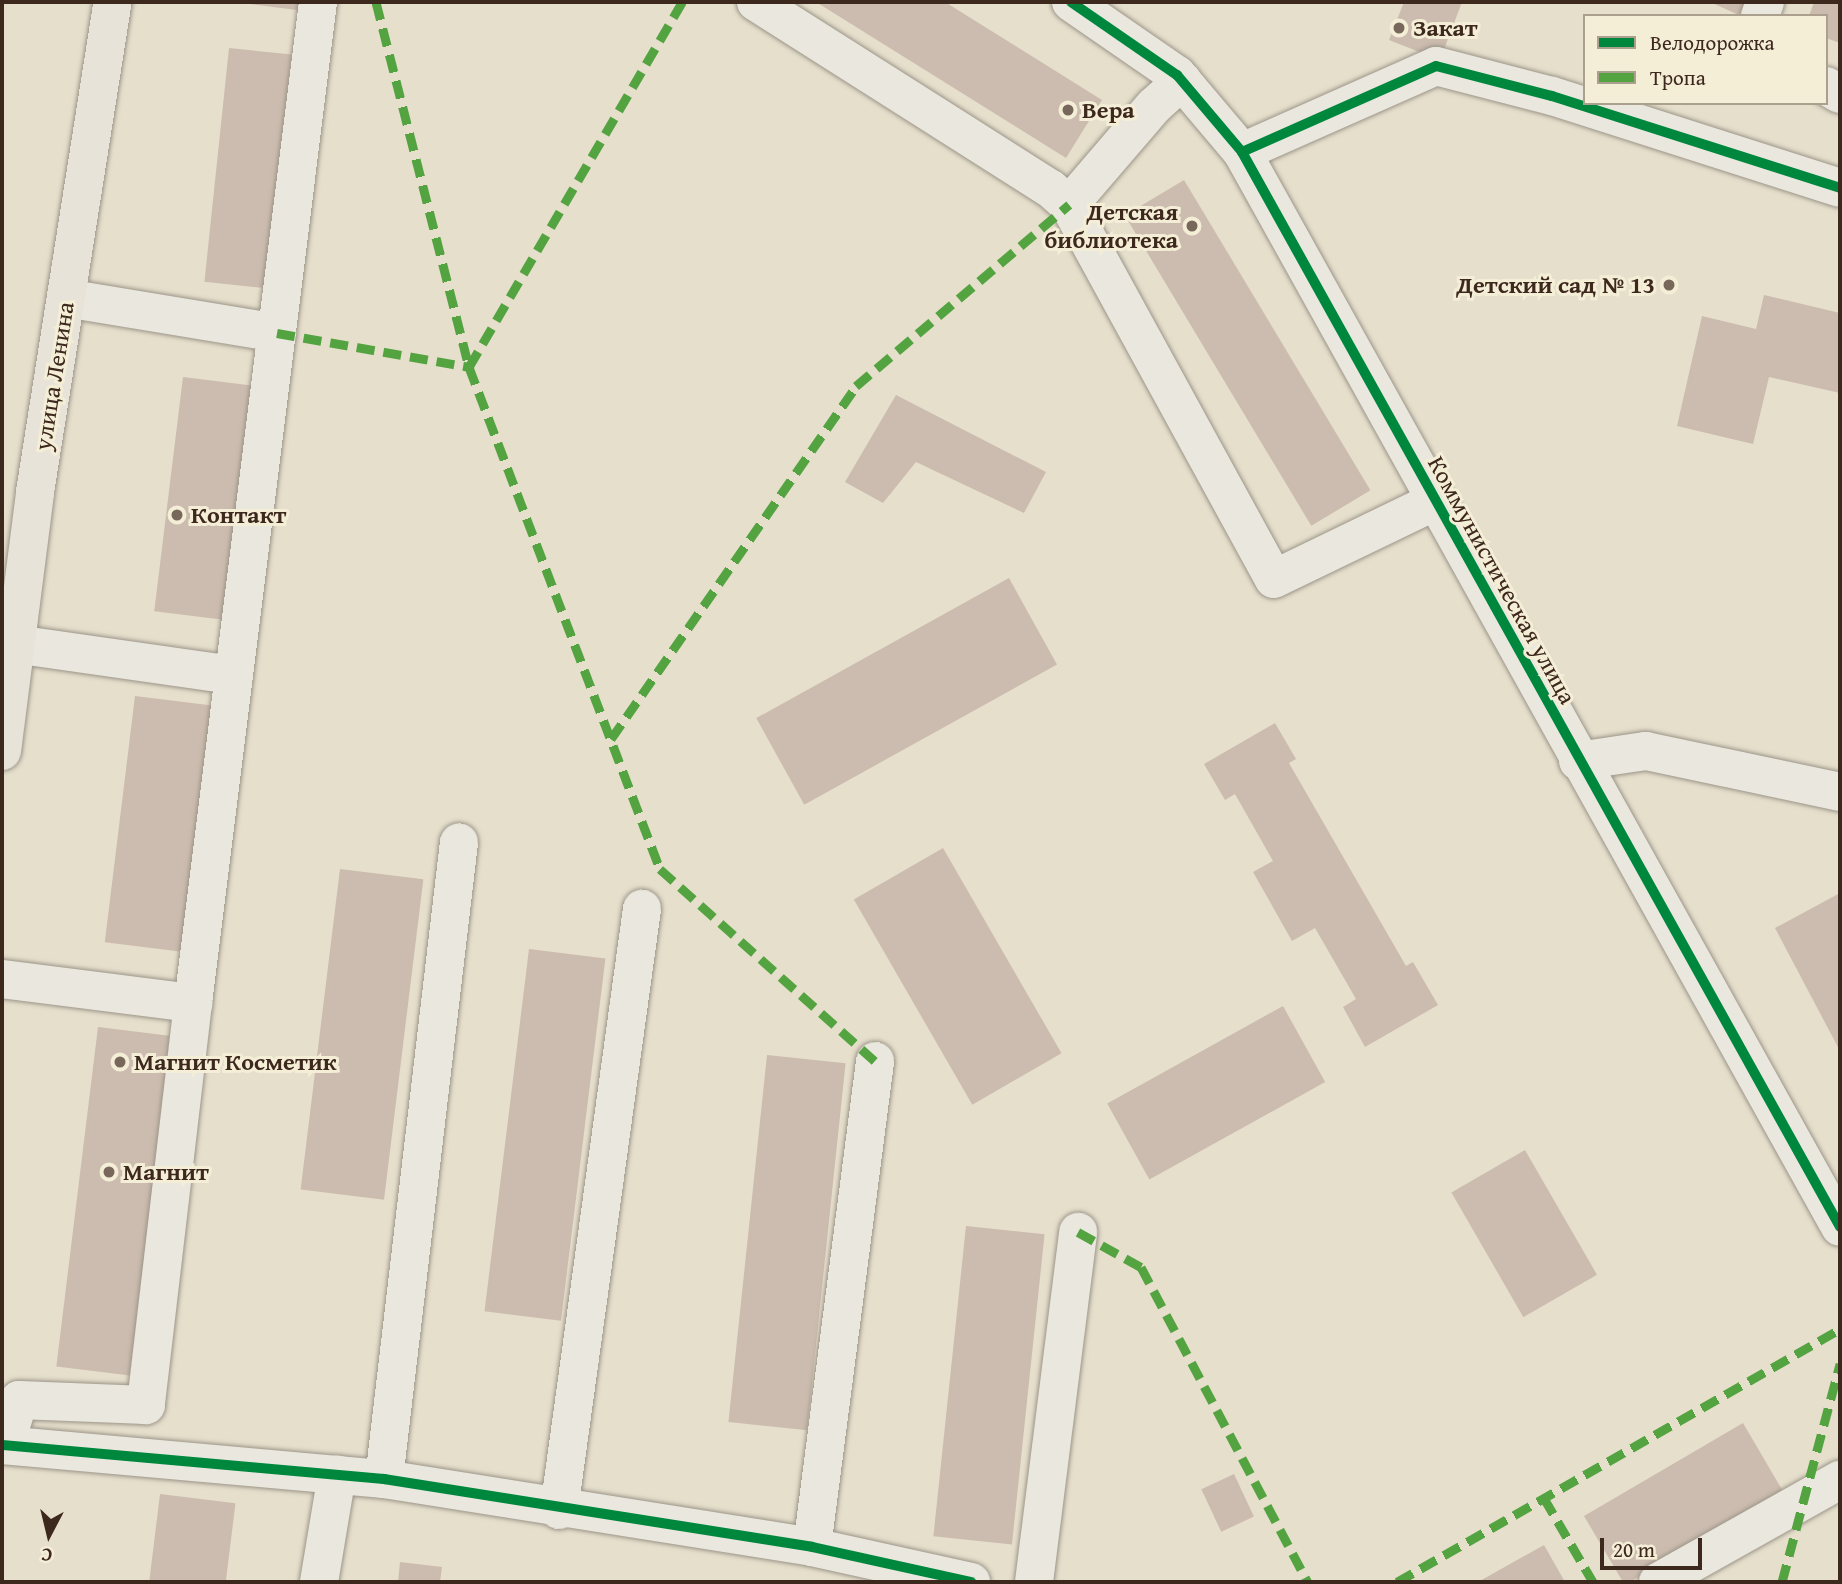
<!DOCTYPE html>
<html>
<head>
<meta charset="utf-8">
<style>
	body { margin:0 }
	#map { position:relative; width:1842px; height:1584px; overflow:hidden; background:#e6dfcc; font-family:"Gentium Book Plus",serif }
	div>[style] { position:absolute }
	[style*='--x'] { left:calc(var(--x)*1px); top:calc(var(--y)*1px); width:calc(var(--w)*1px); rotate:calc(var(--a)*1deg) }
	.building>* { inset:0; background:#ccbcaf; transform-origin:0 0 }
	.roads { filter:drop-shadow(0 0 2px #9c9589) drop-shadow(0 0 2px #9c9589) }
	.minor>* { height:38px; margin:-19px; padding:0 19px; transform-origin:19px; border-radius:19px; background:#eae8de }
	.highway>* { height:38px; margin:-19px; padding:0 19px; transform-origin:19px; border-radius:19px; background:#e7e3d8 }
	.quiet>* { height:9px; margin-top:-4.5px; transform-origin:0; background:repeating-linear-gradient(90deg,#54a341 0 18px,transparent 0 27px) }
	.cycleway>* { height:10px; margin:-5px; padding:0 5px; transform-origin:5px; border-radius:5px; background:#00873e }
	.dots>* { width:19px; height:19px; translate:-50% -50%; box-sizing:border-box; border:4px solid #f5eed7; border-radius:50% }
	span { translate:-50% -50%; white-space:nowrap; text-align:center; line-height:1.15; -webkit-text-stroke:6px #f5eed7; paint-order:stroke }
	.poi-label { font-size:24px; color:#3d281e; font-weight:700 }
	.left { translate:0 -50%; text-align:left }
	.right { translate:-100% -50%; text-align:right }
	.street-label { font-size:24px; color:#3d281e }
	.frame { position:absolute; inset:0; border:4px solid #3d281e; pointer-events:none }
	.legend { position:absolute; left:1583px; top:14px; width:245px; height:91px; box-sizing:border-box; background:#f5eed7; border:2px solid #ab9f8d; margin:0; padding:9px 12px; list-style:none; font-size:21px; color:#3d281e }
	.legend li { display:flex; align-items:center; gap:14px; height:35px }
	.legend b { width:35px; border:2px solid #ab9f8d }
	.north { position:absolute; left:14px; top:1500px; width:70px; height:70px; -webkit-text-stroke:5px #f5eed7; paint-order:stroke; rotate:187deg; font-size:19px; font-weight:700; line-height:28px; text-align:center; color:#3d281e }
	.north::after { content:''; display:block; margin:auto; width:24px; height:32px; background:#3d281e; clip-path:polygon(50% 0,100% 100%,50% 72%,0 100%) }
	.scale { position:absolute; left:1600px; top:1538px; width:102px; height:32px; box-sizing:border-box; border:4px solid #3d281e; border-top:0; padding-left:9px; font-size:21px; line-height:24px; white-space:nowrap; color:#3d281e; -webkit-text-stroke:5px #f5eed7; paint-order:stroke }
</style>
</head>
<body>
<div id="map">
	<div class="building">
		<i style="clip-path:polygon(234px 2px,305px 2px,304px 11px)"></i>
		<i style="clip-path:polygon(816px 2px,945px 2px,1102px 100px,1066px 158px)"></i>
		<i style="clip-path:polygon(1404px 2px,1462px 2px,1440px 60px,1389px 40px)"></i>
		<i style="clip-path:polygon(1710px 2px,1748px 2px,1741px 16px)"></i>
		<i style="clip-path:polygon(1814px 2px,1840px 2px,1840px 43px,1826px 38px,1826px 16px,1809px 16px)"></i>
		<i style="left:229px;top:48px;width:63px;height:235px;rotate:6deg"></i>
		<i style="left:1184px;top:180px;width:362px;height:69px;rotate:59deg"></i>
		<i style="clip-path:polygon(1764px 295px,1840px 313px,1840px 393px,1769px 377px,1753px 444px,1677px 426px,1702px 316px,1756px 329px)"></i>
		<i style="left:183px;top:377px;width:82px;height:236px;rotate:7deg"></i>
		<i style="clip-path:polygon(896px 395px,1046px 472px,1024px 513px,916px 462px,883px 503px,845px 482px)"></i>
		<i style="left:1009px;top:578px;width:99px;height:289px;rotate:61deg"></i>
		<i style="left:135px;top:696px;width:88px;height:248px;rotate:7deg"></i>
		<i style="clip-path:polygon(1275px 723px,1296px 759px,1289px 763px,1406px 966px,1413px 962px,1438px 1005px,1365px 1047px,1343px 1007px,1356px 999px,1315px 928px,1292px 941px,1253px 872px,1273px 861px,1235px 794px,1225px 800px,1204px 764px)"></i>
		<i style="left:943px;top:848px;width:237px;height:103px;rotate:60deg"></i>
		<i style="left:340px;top:869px;width:84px;height:323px;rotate:7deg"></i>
		<i style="clip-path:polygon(1840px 893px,1840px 1051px,1775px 928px)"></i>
		<i style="left:529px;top:949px;width:77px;height:365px;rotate:7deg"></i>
		<i style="left:1283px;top:1006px;width:87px;height:201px;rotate:61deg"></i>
		<i style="left:98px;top:1027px;width:74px;height:342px;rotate:7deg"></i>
		<i style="left:767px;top:1055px;width:79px;height:369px;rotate:6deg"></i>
		<i style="left:1525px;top:1150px;width:144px;height:85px;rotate:60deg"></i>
		<i style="left:966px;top:1226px;width:79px;height:312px;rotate:6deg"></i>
		<i style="clip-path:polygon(1743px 1423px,1784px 1493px,1630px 1582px,1623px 1582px,1584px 1516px)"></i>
		<i style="left:1234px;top:1474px;width:47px;height:36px;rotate:65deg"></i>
		<i style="left:160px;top:1494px;width:76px;height:89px;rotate:7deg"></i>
		<i style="clip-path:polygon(1544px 1545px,1565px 1582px,1478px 1582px)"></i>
		<i style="clip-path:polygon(400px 1562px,442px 1567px,440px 1582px,398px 1582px)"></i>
	</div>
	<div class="roads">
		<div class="minor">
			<i style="--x:756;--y:2;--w:349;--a:32.4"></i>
			<i style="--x:1051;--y:189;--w:24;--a:42"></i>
			<i style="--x:1069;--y:205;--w:426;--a:61.3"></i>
			<i style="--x:1274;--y:579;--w:179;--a:-25.8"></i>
			<i style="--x:1071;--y:2;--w:129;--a:34.6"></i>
			<i style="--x:1177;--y:75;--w:101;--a:49.8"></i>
			<i style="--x:1242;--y:152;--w:1230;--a:60.91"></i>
			<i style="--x:1760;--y:16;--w:15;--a:-70"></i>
			<i style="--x:1826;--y:86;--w:16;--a:30"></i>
			<i style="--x:1242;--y:152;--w:212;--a:-23.9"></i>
			<i style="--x:1436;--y:66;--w:120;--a:14.5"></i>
			<i style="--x:1552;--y:96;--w:302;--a:17.7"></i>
			<i style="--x:1069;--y:205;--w:130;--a:-49.4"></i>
			<i style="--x:1154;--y:106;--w:38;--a:-42"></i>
			<i style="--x:66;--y:298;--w:214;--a:9.4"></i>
			<i style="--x:15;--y:644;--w:221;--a:8.1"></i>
			<i style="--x:1578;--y:761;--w:69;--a:-8.4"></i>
			<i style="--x:1646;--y:751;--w:198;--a:11.9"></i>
			<i style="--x:2;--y:979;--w:193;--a:7.2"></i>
			<i style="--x:193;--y:1003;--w:405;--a:96.7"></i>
			<i style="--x:146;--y:1405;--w:127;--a:-177.7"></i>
			<i style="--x:19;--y:1400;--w:47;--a:107.3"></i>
			<i style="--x:193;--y:1003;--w:1009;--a:-82.88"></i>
			<i style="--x:2;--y:1445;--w:384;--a:5.1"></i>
			<i style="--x:384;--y:1479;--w:433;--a:9"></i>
			<i style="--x:812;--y:1547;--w:163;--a:12.4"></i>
			<i style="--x:384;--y:1479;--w:641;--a:-83.28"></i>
			<i style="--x:559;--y:1510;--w:607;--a:-82.14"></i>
			<i style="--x:812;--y:1547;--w:490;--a:-82.6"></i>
			<i style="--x:319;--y:1582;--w:109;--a:-80.5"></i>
			<i style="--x:1034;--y:1582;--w:353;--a:-82.8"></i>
			<i style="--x:1658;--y:1582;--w:209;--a:-29.3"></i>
		</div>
		<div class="highway">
			<i style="--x:2;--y:751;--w:261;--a:-82.7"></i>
			<i style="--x:35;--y:492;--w:496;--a:-81"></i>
		</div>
	</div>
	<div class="quiet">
		<i style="--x:376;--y:2;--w:377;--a:75.7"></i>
		<i style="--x:469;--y:367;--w:537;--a:69.17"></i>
		<i style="--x:660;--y:869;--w:288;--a:41.8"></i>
		<i style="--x:277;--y:333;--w:195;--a:10"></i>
		<i style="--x:469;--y:367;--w:423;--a:-59.7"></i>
		<i style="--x:611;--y:739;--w:430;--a:-55.2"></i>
		<i style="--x:856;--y:386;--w:280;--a:-40.4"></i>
		<i style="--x:1078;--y:1232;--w:72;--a:29.1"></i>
		<i style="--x:1141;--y:1267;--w:357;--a:62.1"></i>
		<i style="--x:1544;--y:1498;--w:97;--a:59.7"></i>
		<i style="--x:1397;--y:1582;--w:510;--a:-29.73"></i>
		<i style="--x:1782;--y:1582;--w:226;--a:-75.1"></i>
	</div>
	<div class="cycleway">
		<i style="--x:1071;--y:2;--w:129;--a:34.6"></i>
		<i style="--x:1177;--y:75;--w:101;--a:49.8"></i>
		<i style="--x:1242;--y:152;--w:1230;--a:60.91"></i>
		<i style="--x:1242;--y:152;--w:212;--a:-23.9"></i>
		<i style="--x:1436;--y:66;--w:120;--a:14.5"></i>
		<i style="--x:1552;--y:96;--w:302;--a:17.7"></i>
		<i style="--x:2;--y:1445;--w:384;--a:5.1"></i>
		<i style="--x:384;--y:1479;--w:433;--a:9"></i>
		<i style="--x:812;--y:1547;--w:163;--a:12.4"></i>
	</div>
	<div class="dots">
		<i style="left:1399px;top:28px;background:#78685b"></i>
		<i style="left:1068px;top:110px;background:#78685b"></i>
		<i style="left:1192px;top:226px;background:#78685b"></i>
		<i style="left:1669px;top:285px;background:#78685b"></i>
		<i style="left:177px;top:515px;background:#78685b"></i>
		<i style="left:120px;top:1062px;background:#78685b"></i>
		<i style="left:109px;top:1172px;background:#78685b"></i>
	</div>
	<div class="poi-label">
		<span class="left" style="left:1413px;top:28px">Закат</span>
		<span class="left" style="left:1082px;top:110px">Вера</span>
		<span class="right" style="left:1178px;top:226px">Детская<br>библиотека</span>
		<span class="right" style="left:1655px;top:285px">Детский сад № 13</span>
		<span class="left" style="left:191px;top:515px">Контакт</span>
		<span class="left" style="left:134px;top:1062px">Магнит Косметик</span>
		<span class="left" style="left:123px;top:1172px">Магнит</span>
	</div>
	<div class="street-label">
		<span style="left:54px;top:376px;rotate:-81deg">улица Ленина</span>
		<span style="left:1502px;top:580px;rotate:61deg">Коммунистическая улица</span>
	</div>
	<div class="frame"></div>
	<ul class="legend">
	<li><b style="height:9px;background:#00873e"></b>Велодорожка</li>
	<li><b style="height:9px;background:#54a341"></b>Тропа</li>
	</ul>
	<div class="north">С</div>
	<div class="scale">20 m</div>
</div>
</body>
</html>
